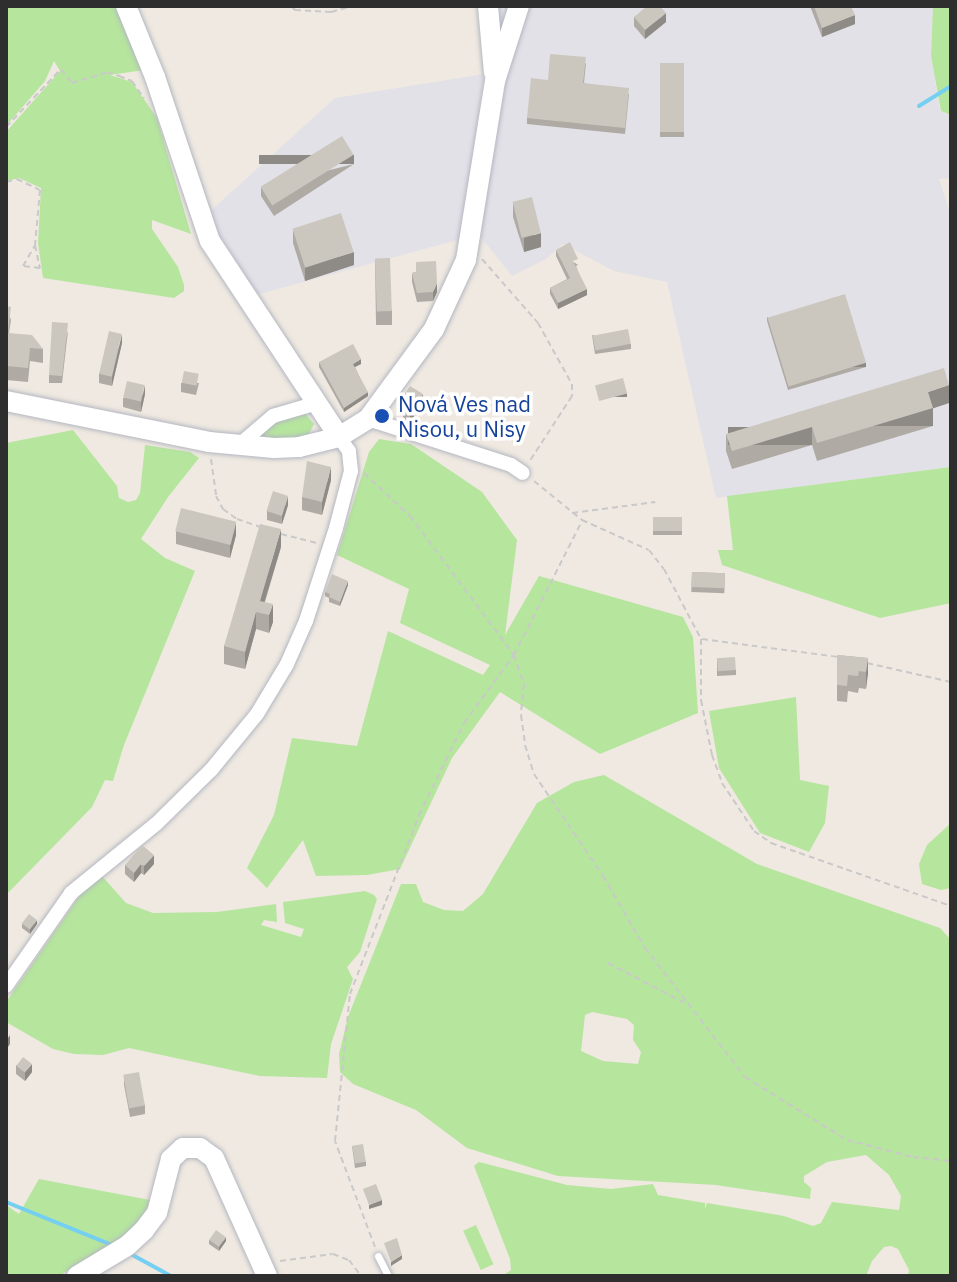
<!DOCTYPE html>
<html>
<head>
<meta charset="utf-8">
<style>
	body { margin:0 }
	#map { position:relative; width:957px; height:1282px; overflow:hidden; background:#efe9e1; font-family:"IBM Plex Sans",sans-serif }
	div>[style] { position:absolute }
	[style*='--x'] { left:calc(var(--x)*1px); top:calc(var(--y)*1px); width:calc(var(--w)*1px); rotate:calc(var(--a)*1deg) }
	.industrial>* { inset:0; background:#e3e1e8 }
	.green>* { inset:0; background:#b6e59e; transform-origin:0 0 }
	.stream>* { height:4px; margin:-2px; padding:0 2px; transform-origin:2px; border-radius:2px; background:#75cff0 }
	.path>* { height:2px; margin-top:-1px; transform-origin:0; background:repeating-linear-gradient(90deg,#c9c9c9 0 6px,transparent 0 10px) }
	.roads { filter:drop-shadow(0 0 2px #b4b7c1) drop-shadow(0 0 2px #b4b7c1) }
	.lane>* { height:7px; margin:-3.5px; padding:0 3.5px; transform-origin:3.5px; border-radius:3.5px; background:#fff }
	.street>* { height:14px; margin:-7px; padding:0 7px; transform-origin:7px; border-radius:7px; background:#fff }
	.secondary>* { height:20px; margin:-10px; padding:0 10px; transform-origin:10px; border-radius:10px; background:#fff }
	.wall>* { inset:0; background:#afaba4; transform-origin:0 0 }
	.shaded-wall>* { inset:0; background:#8e8b86; transform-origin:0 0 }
	.building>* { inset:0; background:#cbc7bf; transform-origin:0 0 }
	.dots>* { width:22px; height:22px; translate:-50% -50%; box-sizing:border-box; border:4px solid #fff; border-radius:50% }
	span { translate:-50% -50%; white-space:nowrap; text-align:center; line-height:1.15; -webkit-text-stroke:7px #fff; paint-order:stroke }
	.transit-label { font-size:22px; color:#164399 }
	.left { translate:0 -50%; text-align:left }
	.frame { position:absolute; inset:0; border:8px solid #2e2e2e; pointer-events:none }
</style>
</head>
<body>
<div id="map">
	<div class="industrial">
		<i style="clip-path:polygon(479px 6px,933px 6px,931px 56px,940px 111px,951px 115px,951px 178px,939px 179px,951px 215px,951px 467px,716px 498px,667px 282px,614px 271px,563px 244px,546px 259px,512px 276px,480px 236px,506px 79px,484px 75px,461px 239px,252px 296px,226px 257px,207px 214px,335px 98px,484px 74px)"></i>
	</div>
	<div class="green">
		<i style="clip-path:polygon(6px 6px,122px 6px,144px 70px,110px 75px,132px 82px,157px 118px,191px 234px,152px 220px,152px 229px,178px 267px,184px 285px,184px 291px,174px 298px,43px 278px,38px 243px,41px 188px,19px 178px,6px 181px,6px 132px,60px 71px,54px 61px,45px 81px,6px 126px)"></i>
		<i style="clip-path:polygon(933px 6px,951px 6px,951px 115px,941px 111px,931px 56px)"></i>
		<i style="clip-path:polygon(304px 412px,314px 424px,307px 438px,295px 442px,256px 436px,288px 415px)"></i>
		<i style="clip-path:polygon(73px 430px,117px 486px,119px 498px,128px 502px,136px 500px,140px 493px,145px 445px,190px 452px,199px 458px,168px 497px,141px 539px,165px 558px,195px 571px,124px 745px,113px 781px,105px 780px,92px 807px,6px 895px,6px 443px)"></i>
		<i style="clip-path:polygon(379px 439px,411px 444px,482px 492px,517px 540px,505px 635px,539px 576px,683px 617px,693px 637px,698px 713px,600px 754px,500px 692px,452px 758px,400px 869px,367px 875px,316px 876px,303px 840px,267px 888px,247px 868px,274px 815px,292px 738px,357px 746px,388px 631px,483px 675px,490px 665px,400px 623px,409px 589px,337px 555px,369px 452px)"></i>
		<i style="clip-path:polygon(951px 467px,951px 603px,880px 618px,722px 565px,718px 550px,733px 550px,727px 496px)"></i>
		<i style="clip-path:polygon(796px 697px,800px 780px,829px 786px,825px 823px,809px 852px,760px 833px,719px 768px,709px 711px)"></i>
		<i style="clip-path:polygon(evenodd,604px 775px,757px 864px,940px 928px,951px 940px,951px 1276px,908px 1276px,909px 1270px,898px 1249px,891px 1246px,884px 1247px,872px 1261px,866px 1276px,502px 1276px,511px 1270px,510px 1259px,474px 1166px,479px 1162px,567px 1185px,611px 1189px,653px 1184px,658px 1195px,705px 1203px,705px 1209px,707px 1203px,784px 1216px,813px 1226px,821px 1223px,832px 1202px,899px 1210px,901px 1196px,889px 1175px,866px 1155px,827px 1162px,804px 1176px,804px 1182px,811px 1188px,810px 1199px,716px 1185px,558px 1176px,467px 1148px,416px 1110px,353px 1084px,340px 1072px,339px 1054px,348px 1017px,401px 884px,416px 884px,423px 902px,444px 910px,463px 911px,483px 894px,537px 803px,574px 782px,604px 775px,592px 1012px,627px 1019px,634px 1025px,633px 1040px,641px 1052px,638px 1064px,603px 1061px,581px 1051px,585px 1015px,592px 1012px)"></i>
		<i style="clip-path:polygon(951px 823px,951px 888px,941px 890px,922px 884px,919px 864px,927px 845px)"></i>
		<i style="clip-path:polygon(102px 876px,126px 903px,153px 913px,217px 912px,276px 904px,277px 922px,264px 920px,261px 925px,301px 937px,304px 929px,285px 923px,283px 902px,365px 891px,374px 895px,377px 899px,360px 952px,347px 967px,353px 979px,331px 1044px,327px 1078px,260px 1076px,129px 1048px,103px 1055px,74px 1054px,53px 1049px,6px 1022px,6px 1002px,85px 888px)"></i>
		<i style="clip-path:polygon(39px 1179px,150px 1200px,142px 1225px,59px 1276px,6px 1276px,6px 1205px,19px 1214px)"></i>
		<i style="left:476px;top:1225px;width:43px;height:14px;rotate:66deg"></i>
	</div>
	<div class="stream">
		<i style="--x:919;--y:106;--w:38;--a:-32"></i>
		<i style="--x:6;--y:1202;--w:114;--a:22.1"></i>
		<i style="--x:127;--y:1252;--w:50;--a:28.6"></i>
	</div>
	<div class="path">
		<i style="--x:291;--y:6;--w:6;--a:45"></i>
		<i style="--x:295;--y:10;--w:36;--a:3"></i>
		<i style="--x:331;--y:12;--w:22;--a:-16"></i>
		<i style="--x:6;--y:127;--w:80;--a:-46.5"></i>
		<i style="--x:61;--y:69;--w:18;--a:52"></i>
		<i style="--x:72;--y:83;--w:37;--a:-17"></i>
		<i style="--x:107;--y:72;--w:13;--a:18"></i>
		<i style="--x:119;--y:76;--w:14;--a:21"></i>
		<i style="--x:132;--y:81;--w:21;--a:55"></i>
		<i style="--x:6;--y:182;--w:11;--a:-15"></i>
		<i style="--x:17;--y:179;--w:25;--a:26"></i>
		<i style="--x:40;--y:190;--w:55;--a:95.2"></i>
		<i style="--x:35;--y:245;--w:24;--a:78"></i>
		<i style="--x:40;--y:268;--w:17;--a:-173"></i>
		<i style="--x:23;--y:266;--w:24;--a:-60"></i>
		<i style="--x:482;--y:259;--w:85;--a:48.8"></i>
		<i style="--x:538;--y:323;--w:70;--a:60.9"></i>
		<i style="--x:572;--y:384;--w:12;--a:90"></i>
		<i style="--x:572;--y:396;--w:79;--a:123.1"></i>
		<i style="--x:211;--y:459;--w:37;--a:82"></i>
		<i style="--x:216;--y:496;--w:15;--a:62"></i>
		<i style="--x:223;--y:509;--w:17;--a:36"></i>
		<i style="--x:237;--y:519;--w:24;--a:19"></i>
		<i style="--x:364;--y:473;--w:63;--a:43.1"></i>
		<i style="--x:410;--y:516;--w:174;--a:53.2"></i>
		<i style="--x:514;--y:655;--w:31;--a:71"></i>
		<i style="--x:524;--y:684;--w:31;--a:96"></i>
		<i style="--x:521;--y:715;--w:30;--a:82"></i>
		<i style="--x:525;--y:745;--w:30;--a:73"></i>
		<i style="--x:534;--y:774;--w:123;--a:55.9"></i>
		<i style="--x:603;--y:876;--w:83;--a:59.7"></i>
		<i style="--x:645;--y:948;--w:163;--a:52.2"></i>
		<i style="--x:745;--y:1077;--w:120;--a:31.7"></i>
		<i style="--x:847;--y:1140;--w:68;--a:14.4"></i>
		<i style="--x:913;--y:1157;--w:38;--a:6"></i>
		<i style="--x:534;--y:481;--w:62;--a:39.1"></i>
		<i style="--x:582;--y:520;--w:73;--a:24.1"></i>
		<i style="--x:649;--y:550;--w:24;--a:52"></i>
		<i style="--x:664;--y:569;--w:79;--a:62.1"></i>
		<i style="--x:701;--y:639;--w:61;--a:90"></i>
		<i style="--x:701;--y:700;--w:56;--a:78.7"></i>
		<i style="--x:712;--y:755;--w:30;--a:70"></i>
		<i style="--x:722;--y:783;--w:58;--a:56.3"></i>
		<i style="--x:754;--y:831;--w:21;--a:35"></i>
		<i style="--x:771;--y:843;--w:191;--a:19.3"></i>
		<i style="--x:572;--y:513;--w:84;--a:-7.5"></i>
		<i style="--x:281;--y:534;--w:37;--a:14"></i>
		<i style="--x:702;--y:639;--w:137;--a:7.5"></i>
		<i style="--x:867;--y:663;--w:86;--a:12.7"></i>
		<i style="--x:608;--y:963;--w:87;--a:27.5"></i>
		<i style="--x:375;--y:1247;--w:113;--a:-110.7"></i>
		<i style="--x:335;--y:1141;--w:148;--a:-84.2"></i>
		<i style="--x:350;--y:994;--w:192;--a:-68.9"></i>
		<i style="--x:419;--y:815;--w:102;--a:-63.9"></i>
		<i style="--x:464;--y:723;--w:84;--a:-53.7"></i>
		<i style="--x:514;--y:655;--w:150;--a:-63.1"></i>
		<i style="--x:280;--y:1261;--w:53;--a:-7.5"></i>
		<i style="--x:333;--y:1254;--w:17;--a:21"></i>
		<i style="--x:349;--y:1260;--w:20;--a:53"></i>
	</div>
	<div class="roads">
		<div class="lane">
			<i style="--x:378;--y:1256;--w:22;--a:63"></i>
		</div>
		<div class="street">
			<i style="--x:368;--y:419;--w:150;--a:17.8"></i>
			<i style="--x:511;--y:465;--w:14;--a:34"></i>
			<i style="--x:239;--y:445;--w:45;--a:-40.5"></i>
			<i style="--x:273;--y:416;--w:46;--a:-16.5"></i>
			<i style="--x:6;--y:986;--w:113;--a:-55"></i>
			<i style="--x:71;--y:893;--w:109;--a:-39.1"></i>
			<i style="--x:156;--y:824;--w:77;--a:-44.5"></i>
			<i style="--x:211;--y:770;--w:72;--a:-50.6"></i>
			<i style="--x:257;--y:714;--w:58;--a:-59"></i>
			<i style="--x:287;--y:664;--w:47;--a:-66.2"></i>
			<i style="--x:306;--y:621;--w:98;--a:-72.1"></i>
			<i style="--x:336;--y:528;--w:59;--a:-75.3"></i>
			<i style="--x:351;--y:471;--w:20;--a:-96"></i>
			<i style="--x:349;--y:451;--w:17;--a:-126"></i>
		</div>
		<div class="secondary">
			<i style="--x:126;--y:6;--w:77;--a:67.8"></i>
			<i style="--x:155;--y:77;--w:173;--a:71.5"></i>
			<i style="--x:210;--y:241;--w:235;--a:56.6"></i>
			<i style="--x:488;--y:6;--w:67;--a:84.9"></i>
			<i style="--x:6;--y:401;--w:207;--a:11.4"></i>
			<i style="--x:209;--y:442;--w:65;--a:5.3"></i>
			<i style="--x:274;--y:448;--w:25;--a:-2"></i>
			<i style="--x:299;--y:447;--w:41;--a:-14"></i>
			<i style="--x:339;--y:437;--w:34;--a:-32"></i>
			<i style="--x:368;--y:419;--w:112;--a:-53.7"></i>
			<i style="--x:434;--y:329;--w:76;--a:-65.1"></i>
			<i style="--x:466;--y:260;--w:181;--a:-80.8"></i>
			<i style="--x:495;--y:81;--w:79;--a:-72.3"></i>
			<i style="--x:77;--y:1276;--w:58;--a:-31"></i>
			<i style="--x:127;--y:1246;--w:23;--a:-43"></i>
			<i style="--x:144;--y:1230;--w:21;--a:-53"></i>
			<i style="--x:157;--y:1213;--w:56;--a:-75.5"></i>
			<i style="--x:171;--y:1159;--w:16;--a:-43"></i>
			<i style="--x:183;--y:1148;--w:17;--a:0"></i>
			<i style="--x:200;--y:1148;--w:17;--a:36"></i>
			<i style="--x:214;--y:1158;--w:129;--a:65.8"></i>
		</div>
	</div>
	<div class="wall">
		<i style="clip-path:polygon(810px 6px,851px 6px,855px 24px,822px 37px)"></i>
		<i style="clip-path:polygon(634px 17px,666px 22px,645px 39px,634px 26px)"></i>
		<i style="clip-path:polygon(586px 63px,584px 83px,629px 94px,625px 134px,527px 124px,527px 118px,548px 80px)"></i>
		<i style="left:660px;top:63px;width:24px;height:74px"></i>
		<i style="clip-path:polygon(354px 164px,274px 216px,261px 196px,261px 187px)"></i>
		<i style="clip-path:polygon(513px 203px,541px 247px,524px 252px,513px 217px)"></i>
		<i style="clip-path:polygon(293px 230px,354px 265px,305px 281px,293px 243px)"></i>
		<i style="clip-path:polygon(556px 250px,578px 265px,576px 266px,587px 295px,558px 309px,550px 294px,550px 288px,567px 279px,556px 256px)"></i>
		<i style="clip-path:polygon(375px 259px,392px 311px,392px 325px,376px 325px)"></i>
		<i style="clip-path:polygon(416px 272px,437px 292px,433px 301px,417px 302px,412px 282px,412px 273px)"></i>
		<i style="clip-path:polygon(6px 306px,11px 320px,9px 333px,43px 349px,43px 363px,30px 361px,28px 382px,6px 380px)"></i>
		<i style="clip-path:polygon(767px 317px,866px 367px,788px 390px,767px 321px)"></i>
		<i style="clip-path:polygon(68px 331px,62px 383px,49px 383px,49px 375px)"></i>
		<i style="clip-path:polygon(592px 335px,631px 344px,631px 349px,595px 354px)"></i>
		<i style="clip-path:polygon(122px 343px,112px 386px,99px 383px,99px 374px)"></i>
		<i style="clip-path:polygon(319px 362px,361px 364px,355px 367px,368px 396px,344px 412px,319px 367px)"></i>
		<i style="clip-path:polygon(181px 383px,199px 383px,196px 395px,181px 392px)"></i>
		<i style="clip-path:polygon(145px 394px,141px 412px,123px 407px,123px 398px)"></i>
		<i style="clip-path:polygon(401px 399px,423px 403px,410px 422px,403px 420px,403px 410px,401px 408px)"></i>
		<i style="clip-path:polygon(949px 403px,933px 408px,933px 426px,817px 461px,812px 445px,732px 469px,726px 451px,726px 434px)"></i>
		<i style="clip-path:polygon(331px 480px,322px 515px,302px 510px,302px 497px)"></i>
		<i style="clip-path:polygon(288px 505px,282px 524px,267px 520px,267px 511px)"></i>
		<i style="left:682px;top:517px;width:18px;height:29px;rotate:90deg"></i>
		<i style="clip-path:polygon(176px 531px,236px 535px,230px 558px,176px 544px)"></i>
		<i style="clip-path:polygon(281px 547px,265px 602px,273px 622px,269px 633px,256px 629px,245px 669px,224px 664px,224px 646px)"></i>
		<i style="left:692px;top:572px;width:33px;height:20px;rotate:2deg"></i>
		<i style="clip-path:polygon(348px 585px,340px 606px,329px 602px,329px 598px,325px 596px,325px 592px)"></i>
		<i style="clip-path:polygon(837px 655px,868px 658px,866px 689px,859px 688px,858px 693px,848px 691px,847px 702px,837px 701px)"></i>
		<i style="clip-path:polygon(717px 658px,736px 670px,736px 675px,717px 676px)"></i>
		<i style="clip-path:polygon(154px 864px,144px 875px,141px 873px,134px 882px,125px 874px,125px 865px)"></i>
		<i style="clip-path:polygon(22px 924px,37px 924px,30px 934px,22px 928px)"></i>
		<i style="clip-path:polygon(16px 1065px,32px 1072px,25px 1081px,16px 1074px)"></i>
		<i style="clip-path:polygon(124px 1076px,145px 1105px,145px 1114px,130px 1117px,124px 1085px)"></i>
		<i style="clip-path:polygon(352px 1146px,366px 1162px,366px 1166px,355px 1168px)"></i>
		<i style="clip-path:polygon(209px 1240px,226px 1241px,219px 1251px,209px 1244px)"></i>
	</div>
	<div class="shaded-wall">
		<i style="clip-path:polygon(666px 13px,666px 22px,645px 39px,645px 30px)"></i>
		<i style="clip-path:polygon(855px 15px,855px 24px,822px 37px,822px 28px)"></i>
		<i style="left:354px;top:155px;width:9px;height:95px;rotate:90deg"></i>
		<i style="clip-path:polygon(541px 233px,541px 247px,524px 252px,524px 238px)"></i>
		<i style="clip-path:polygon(354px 252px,354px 265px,305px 281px,305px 267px)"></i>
		<i style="clip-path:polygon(437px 283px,437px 292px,433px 301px,433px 292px)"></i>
		<i style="clip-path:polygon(587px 289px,587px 295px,558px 309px,558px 303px)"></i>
		<i style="clip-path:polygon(122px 334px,122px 343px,112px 386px,112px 377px)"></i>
		<i style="clip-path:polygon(361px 359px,361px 364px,353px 368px,353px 364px)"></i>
		<i style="left:866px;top:363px;width:4px;height:81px;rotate:90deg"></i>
		<i style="clip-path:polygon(145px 385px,145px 394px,141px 412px,141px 403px)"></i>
		<i style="clip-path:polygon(949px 385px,949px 403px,928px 410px,928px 392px)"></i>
		<i style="clip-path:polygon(368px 392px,368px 396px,344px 412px,344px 408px)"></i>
		<i style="left:627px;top:393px;width:4px;height:29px;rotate:90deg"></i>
		<i style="clip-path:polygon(423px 394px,423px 403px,410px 422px,410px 413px)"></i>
		<i style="left:933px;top:408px;width:18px;height:121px;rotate:90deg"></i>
		<i style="left:812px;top:427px;width:18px;height:84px;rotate:90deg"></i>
		<i style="clip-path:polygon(331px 467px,331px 480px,322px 515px,322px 502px)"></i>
		<i style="clip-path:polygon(288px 496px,288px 505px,282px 524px,282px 516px)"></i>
		<i style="clip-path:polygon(236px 522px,236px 535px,230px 558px,230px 545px)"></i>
		<i style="clip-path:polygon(281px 529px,281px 547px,261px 613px,260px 601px)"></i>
		<i style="clip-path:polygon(348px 581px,348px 585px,340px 606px,340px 602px)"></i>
		<i style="clip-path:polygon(273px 604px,273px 622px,269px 633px,269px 615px)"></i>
		<i style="clip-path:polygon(256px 612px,256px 629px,245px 669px,245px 652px)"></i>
		<i style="clip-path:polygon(868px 658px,868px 674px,866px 689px,866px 672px)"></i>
		<i style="clip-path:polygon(154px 855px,154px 864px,144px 875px,144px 866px)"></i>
		<i style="clip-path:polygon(141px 864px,141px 873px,134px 882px,134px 873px)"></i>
		<i style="clip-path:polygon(37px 920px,37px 924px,30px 934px,30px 929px)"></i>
		<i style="clip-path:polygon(10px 1035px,10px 1044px,6px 1050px,6px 1041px)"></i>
		<i style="clip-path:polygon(32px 1064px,32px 1072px,25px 1081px,25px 1072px)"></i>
		<i style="clip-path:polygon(382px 1200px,382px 1205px,369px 1209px,369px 1205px)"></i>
		<i style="clip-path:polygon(226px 1237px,226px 1241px,219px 1251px,219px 1247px)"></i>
		<i style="clip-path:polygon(402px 1255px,402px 1259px,391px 1266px,391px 1262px)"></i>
	</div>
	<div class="building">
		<i style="clip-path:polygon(647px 6px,660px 6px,666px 13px,645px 30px,634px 17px)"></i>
		<i style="clip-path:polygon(814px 6px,851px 6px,855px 15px,822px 28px)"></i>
		<i style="clip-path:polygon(550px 54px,586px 57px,583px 83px,629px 88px,625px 128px,527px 118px,531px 78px,548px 80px)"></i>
		<i style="left:660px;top:63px;width:24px;height:69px"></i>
		<i style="left:342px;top:136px;width:22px;height:96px;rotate:58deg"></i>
		<i style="left:532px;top:197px;width:37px;height:20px;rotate:76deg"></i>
		<i style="left:341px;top:213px;width:41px;height:51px;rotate:72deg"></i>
		<i style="clip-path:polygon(570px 242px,578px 259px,573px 261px,587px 289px,558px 303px,550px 288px,570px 278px,556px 250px)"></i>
		<i style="left:390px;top:258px;width:53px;height:15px;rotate:88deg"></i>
		<i style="clip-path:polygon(436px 261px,437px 283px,433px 292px,417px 293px,412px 273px,416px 272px,416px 262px)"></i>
		<i style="left:845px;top:294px;width:72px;height:81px;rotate:73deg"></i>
		<i style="clip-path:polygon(6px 306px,11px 307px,8px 333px,32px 335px,43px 349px,30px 348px,28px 368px,6px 366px)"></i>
		<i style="clip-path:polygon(52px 322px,68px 323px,62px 376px,49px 375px)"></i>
		<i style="left:628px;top:329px;width:15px;height:36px;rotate:79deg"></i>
		<i style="left:109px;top:331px;width:13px;height:44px;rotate:13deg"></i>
		<i style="clip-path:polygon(353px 344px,361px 359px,353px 364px,368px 392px,344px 408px,319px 362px)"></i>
		<i style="clip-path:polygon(944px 368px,949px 385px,928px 392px,933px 408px,817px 443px,812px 427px,732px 451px,726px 434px)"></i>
		<i style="left:184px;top:371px;width:15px;height:12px;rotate:11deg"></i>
		<i style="left:623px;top:378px;width:16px;height:29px;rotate:75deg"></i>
		<i style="left:127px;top:381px;width:18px;height:17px;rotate:13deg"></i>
		<i style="clip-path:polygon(410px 386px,423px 394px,410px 413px,403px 411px,407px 403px,401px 399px)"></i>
		<i style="clip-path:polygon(307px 461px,331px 467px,322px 502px,302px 497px)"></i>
		<i style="left:273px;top:491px;width:16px;height:21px;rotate:18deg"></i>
		<i style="left:181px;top:508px;width:57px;height:24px;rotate:14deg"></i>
		<i style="left:682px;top:517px;width:14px;height:29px;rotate:90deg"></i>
		<i style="clip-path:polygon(260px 524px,281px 529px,260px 601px,273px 604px,269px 615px,256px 612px,245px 652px,224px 646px)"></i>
		<i style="left:692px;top:572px;width:33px;height:15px;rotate:2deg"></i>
		<i style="clip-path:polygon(332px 574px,348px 581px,340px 602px,329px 597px,330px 594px,325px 592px)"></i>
		<i style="clip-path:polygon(837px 655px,868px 658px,866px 672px,859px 671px,858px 676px,848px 675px,847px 686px,837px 685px)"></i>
		<i style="left:735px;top:657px;width:13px;height:18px;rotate:86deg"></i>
		<i style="clip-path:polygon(142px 845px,154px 855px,144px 866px,141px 864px,134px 873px,125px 865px)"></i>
		<i style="left:29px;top:914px;width:10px;height:12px;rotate:37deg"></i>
		<i style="left:23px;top:1057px;width:11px;height:11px;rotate:38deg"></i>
		<i style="left:139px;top:1072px;width:34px;height:16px;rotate:80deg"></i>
		<i style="left:363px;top:1144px;width:18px;height:11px;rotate:81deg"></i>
		<i style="left:376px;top:1184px;width:17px;height:14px;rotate:69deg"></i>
		<i style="left:216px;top:1230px;width:12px;height:12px;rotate:35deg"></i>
		<i style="clip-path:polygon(397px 1238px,402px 1255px,391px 1262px,384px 1243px)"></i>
	</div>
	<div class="dots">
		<i style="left:382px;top:416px;background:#1a4fb4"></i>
	</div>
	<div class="transit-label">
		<span class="left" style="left:398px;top:416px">Nová Ves nad<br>Nisou, u Nisy</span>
	</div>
	<div class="frame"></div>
</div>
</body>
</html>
